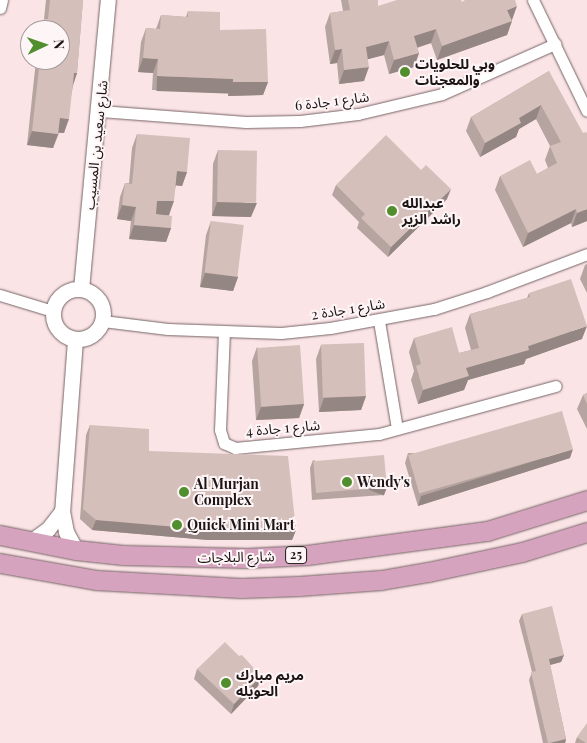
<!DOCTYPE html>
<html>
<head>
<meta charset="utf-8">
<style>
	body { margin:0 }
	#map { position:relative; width:587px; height:743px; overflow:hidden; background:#fae4e6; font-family:"Playfair Display","Noto Sans Arabic",serif }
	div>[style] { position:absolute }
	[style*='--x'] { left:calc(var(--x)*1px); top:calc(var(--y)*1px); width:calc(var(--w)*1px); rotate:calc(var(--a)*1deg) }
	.roads { filter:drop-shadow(0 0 1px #766365) drop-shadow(0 0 1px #766365) }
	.minor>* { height:11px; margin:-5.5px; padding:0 5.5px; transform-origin:5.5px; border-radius:5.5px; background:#fff }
	.tertiary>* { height:15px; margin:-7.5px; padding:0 7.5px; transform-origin:7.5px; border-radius:7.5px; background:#fff }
	.tertiary>.ring { margin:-7.5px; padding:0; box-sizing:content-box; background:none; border:15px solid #fff; border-radius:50% }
	.primary>* { height:19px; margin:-9.5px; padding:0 9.5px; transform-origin:9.5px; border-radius:9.5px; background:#d6a3bf }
	.wall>* { inset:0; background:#b6a4a0 }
	.shaded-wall>* { inset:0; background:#948682; transform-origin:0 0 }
	.building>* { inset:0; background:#d4bfba; transform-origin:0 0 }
	.dots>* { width:14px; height:14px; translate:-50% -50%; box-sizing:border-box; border:2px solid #fef5f6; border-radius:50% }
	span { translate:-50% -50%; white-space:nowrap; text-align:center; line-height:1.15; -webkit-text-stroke:4px #fef5f6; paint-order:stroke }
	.shield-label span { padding:1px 4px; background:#fef5f6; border:1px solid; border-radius:4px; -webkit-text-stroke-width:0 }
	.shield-label { font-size:12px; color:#1c1516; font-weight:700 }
	.poi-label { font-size:14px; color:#1c1516; font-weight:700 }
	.left { translate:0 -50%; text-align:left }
	.street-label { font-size:14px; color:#1c1516 }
	.north { position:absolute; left:20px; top:20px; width:50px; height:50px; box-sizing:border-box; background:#fef5f6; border:1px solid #a49b9c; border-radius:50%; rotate:87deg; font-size:14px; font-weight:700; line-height:20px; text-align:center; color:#1c1516 }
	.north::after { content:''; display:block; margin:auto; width:18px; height:22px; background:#508e2e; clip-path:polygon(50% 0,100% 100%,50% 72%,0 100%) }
</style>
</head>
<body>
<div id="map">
	<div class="roads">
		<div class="minor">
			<i style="--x:533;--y:0;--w:123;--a:64.1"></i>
			<i style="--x:0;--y:8;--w:8;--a:-76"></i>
			<i style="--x:100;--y:111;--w:146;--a:4.3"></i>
			<i style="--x:246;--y:122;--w:54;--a:-1.1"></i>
			<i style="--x:300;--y:121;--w:58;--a:-6.9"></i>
			<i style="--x:358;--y:114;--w:86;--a:-13.4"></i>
			<i style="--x:442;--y:94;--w:124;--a:-23.9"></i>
			<i style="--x:0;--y:295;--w:55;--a:16.8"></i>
			<i style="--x:103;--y:321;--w:65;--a:7"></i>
			<i style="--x:168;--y:329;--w:113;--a:2"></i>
			<i style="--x:281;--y:333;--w:49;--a:-5.8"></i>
			<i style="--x:330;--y:328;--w:106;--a:-10.4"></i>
			<i style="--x:434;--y:309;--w:56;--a:-17.8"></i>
			<i style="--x:487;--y:292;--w:107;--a:-20.8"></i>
			<i style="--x:379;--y:321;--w:109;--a:80.5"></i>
			<i style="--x:224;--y:331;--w:99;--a:92.3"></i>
			<i style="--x:220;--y:430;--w:14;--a:73"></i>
			<i style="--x:224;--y:443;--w:12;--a:24"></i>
			<i style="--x:235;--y:448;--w:145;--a:-5.6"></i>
			<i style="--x:379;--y:434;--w:183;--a:-15.2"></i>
		</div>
		<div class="tertiary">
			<i class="ring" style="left:53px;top:289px;width:35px;height:35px"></i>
			<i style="--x:81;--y:289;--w:290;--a:-84.7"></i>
			<i style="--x:75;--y:340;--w:171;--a:94.3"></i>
			<i style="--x:62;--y:511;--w:21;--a:79"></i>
			<i style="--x:66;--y:532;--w:21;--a:61"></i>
			<i style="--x:30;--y:542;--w:22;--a:-36"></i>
			<i style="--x:48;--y:529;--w:23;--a:-52"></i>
		</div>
		<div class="primary">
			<i style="--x:0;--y:535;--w:77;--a:11.2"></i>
			<i style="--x:76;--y:550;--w:47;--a:6.1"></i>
			<i style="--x:123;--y:555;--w:124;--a:1.4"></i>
			<i style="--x:247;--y:558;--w:60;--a:-2.9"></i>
			<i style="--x:307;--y:555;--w:182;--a:-7.6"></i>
			<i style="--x:487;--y:531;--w:105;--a:-17.2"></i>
			<i style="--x:0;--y:563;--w:97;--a:10"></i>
			<i style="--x:96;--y:580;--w:145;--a:3.2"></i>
			<i style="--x:241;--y:588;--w:58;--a:-2"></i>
			<i style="--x:299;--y:586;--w:82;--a:-4.2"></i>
			<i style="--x:381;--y:580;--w:48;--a:-9.7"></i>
			<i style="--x:428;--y:572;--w:96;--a:-12"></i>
			<i style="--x:522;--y:552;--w:68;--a:-17.1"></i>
		</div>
	</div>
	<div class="wall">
		<i style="clip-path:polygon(46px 0,83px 0,77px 73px,73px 86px,64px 133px,59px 133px,53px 148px,27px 145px,36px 60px,60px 60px,60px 30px,40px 30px,44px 19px)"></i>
		<i style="clip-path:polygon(341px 0,378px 0,378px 6px,462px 2px,512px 20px,507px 35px,437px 60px,431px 43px,417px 48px,419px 53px,414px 67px,389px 74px,384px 55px,368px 59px,364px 81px,339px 84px,337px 63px,330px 64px,325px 27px,330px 13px,343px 11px)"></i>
		<i style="clip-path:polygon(188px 11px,220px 30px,268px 82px,263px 95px,228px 96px,228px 93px,152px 90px,153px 73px,138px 72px,141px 42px,146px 28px,156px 29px,161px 15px,186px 17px)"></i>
		<i style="clip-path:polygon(549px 71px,587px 221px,572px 227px,571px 223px,523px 247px,495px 190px,500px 176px,537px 174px,548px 168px,545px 160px,550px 146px,536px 119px,519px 129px,516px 137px,480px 157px,466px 131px,471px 117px)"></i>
		<i style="clip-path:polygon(137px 134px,187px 172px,182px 186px,176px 185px,169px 215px,171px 228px,166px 242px,129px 239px,131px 221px,117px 219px,120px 197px,125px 183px,129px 183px,132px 148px)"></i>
		<i style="clip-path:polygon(218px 150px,251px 217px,212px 216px,213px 164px)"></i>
		<i style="clip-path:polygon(336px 185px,447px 199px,388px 257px,357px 228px,359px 222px,332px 195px)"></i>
		<i style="clip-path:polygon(211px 221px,238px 277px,233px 291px,200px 287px,206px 235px)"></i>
		<i style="clip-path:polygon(587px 264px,587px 293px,580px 279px,585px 265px)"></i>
		<i style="clip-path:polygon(529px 293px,582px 339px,526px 359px,524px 364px,468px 380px,464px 390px,418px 404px,411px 380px,414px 371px,409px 352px,414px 338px,459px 353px,471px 350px,465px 328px,470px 314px,527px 298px)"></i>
		<i style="clip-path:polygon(321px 345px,366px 396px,361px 410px,319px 412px,316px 359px)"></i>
		<i style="clip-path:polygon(257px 347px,304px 404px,299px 418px,256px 420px,252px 361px)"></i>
		<i style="clip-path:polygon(587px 393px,587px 429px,577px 409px,583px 395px)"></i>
		<i style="clip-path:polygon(90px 425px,149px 451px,296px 530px,292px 540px,208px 540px,92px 530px,80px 519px,86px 435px)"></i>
		<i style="clip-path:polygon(408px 453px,570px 458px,418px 506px,405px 463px)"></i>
		<i style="clip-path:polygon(313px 460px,387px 487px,384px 495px,312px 500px,310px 468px)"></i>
		<i style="clip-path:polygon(522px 614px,564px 655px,561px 662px,550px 665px,566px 739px,565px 743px,543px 743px,529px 680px,532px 672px,519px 621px)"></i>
		<i style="clip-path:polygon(239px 656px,261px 676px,258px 686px,231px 714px,194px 679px,197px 669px)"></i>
		<i style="clip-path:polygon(577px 737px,587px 743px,575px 743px)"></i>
	</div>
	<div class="shaded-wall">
		<i style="clip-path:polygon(517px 6px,512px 20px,502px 24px,507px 10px)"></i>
		<i style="clip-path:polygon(512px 21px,507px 35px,437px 60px,442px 46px)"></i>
		<i style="clip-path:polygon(436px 29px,431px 43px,409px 50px,414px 36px)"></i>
		<i style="clip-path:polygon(389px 41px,384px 55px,361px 61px,366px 47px)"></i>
		<i style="clip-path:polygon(342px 49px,337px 63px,330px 64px,335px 50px)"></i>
		<i style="clip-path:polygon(419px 53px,414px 67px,389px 74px,394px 60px)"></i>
		<i style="clip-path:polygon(143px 58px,158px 59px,153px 73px,138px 72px)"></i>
		<i style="clip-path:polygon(369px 67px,364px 81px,339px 84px,344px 70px)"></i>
		<i style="clip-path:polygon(74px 73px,77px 73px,72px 87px)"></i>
		<i style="left:157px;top:76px;width:76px;height:15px;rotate:2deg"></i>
		<i style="clip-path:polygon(233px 82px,268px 82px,263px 95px,228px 96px)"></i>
		<i style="clip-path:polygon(541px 105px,536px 119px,519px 129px,516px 137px,480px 157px,485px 143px,519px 118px)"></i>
		<i style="clip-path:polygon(60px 118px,69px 119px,64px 133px,55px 132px)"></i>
		<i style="clip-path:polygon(32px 131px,58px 134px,53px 148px,27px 145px)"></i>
		<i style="clip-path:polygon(177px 171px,187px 172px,182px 186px,172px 185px)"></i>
		<i style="clip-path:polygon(451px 189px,447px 199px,388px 257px,391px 247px)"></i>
		<i style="clip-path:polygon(157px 201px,174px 201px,169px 215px,152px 215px)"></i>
		<i style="clip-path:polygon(217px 202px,257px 203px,251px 217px,212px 216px)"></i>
		<i style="clip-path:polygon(122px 205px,136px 207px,131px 221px,117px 219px)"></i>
		<i style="clip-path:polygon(576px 209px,571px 223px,523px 247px,528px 233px)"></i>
		<i style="clip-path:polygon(587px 209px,587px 221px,572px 227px,577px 213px)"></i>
		<i style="clip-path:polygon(134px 225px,171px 228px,166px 242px,129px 239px)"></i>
		<i style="clip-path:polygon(205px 273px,238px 277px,233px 291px,200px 287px)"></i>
		<i style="clip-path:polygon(587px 326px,582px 339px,526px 359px,524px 364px,468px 380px,464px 390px,418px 404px,423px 390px,466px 368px)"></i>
		<i style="clip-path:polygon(366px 396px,361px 410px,319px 412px,324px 398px)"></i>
		<i style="clip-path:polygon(304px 404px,299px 418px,256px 420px,261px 407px)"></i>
		<i style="clip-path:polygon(573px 449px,570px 458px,418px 506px,421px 496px)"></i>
		<i style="left:387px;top:487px;width:9px;height:72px;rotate:111deg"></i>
		<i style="clip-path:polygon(96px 520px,296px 530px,292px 540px,208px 540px,92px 530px)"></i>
		<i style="clip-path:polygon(564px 655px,561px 662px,546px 666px,549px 659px)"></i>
		<i style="clip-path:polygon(261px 676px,258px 686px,231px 714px,234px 704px)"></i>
		<i style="clip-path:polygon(566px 739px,565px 743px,551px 743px)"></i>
	</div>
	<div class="building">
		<i style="clip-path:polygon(50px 0,83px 0,77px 73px,74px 73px,69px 119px,60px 118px,58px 134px,32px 131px,40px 60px,60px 60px,60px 30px,43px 30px,44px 19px,48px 19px)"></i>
		<i style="clip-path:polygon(348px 0,378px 0,378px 6px,397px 0,461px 0,462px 2px,465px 0,515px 0,517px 6px,507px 10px,512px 21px,442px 46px,436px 29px,414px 36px,419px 53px,394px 60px,389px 41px,366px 47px,369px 67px,344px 70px,342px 49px,335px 50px,330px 13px,350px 10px)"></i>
		<i style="clip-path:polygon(188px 11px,220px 12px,220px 30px,266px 29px,268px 82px,233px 82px,233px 79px,157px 76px,158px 59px,143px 58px,146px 28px,160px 29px,161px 15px,188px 17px)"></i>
		<i style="clip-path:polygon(549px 71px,583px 133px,586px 132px,587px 133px,587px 209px,577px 213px,576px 209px,528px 233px,500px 176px,530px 160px,537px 174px,557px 163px,550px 146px,561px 142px,541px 105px,519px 118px,521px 123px,485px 143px,471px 117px)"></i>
		<i style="clip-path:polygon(137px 134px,190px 138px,187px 172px,177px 171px,174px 201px,157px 201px,156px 214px,172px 216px,171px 228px,134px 225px,136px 207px,122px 205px,125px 183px,132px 184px)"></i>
		<i style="clip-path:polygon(386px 135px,421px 170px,426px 165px,451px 189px,391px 247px,361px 218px,365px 214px,336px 185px)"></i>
		<i style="left:218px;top:150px;width:39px;height:52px;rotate:1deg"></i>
		<i style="left:211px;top:221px;width:33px;height:52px;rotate:7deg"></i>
		<i style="clip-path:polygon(571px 279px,587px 326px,528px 346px,529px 350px,466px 368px,469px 376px,423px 390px,416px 366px,421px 364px,414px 338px,452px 327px,459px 353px,479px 348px,470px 314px,530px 297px,529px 293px)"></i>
		<i style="left:364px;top:343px;width:53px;height:43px;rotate:88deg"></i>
		<i style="left:300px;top:345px;width:59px;height:43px;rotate:86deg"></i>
		<i style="clip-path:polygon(587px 393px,587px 404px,583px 395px)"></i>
		<i style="left:562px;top:411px;width:40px;height:160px;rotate:74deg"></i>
		<i style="clip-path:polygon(90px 425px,149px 429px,149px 451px,288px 456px,296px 530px,211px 530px,96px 520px,83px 509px)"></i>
		<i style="left:384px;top:455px;width:32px;height:71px;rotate:85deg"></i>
		<i style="clip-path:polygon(552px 606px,564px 655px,549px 659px,566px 739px,548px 743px,531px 672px,536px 671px,522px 614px)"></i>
		<i style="clip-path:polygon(225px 642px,239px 656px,242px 655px,261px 676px,234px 704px,197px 669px)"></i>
		<i style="clip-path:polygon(587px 723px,587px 743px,586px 743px,577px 737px)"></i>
	</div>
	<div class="dots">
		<i style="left:405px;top:72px;background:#508e2e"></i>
		<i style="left:392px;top:211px;background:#508e2e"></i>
		<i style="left:347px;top:482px;background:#508e2e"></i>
		<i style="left:184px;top:492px;background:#508e2e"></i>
		<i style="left:177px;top:525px;background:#508e2e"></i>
		<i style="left:226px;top:683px;background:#508e2e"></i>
	</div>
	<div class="shield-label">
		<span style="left:296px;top:555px">25</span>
	</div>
	<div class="poi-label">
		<span class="left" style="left:415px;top:72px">وبي للحلويات<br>والمعجنات</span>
		<span class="left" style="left:402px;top:211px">عبدالله<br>راشد الزير</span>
		<span class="left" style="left:357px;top:482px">Wendy's</span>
		<span class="left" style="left:194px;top:492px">Al Murjan<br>Complex</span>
		<span class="left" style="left:187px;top:525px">Quick Mini Mart</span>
		<span class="left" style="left:236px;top:683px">مريم مبارك<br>الحويله</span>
	</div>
	<div class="street-label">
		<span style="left:332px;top:101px;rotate:-7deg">شارع 1 جادة 6</span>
		<span style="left:96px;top:145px;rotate:-84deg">شارع سعيد بن المسيب</span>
		<span style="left:348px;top:309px;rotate:-9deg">شارع 1 جادة 2</span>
		<span style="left:283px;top:428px;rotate:-5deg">شارع 1 جادة 4</span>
		<span style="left:236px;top:557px;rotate:-1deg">شارع البلاجات</span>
	</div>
	<div class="north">N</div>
</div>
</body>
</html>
